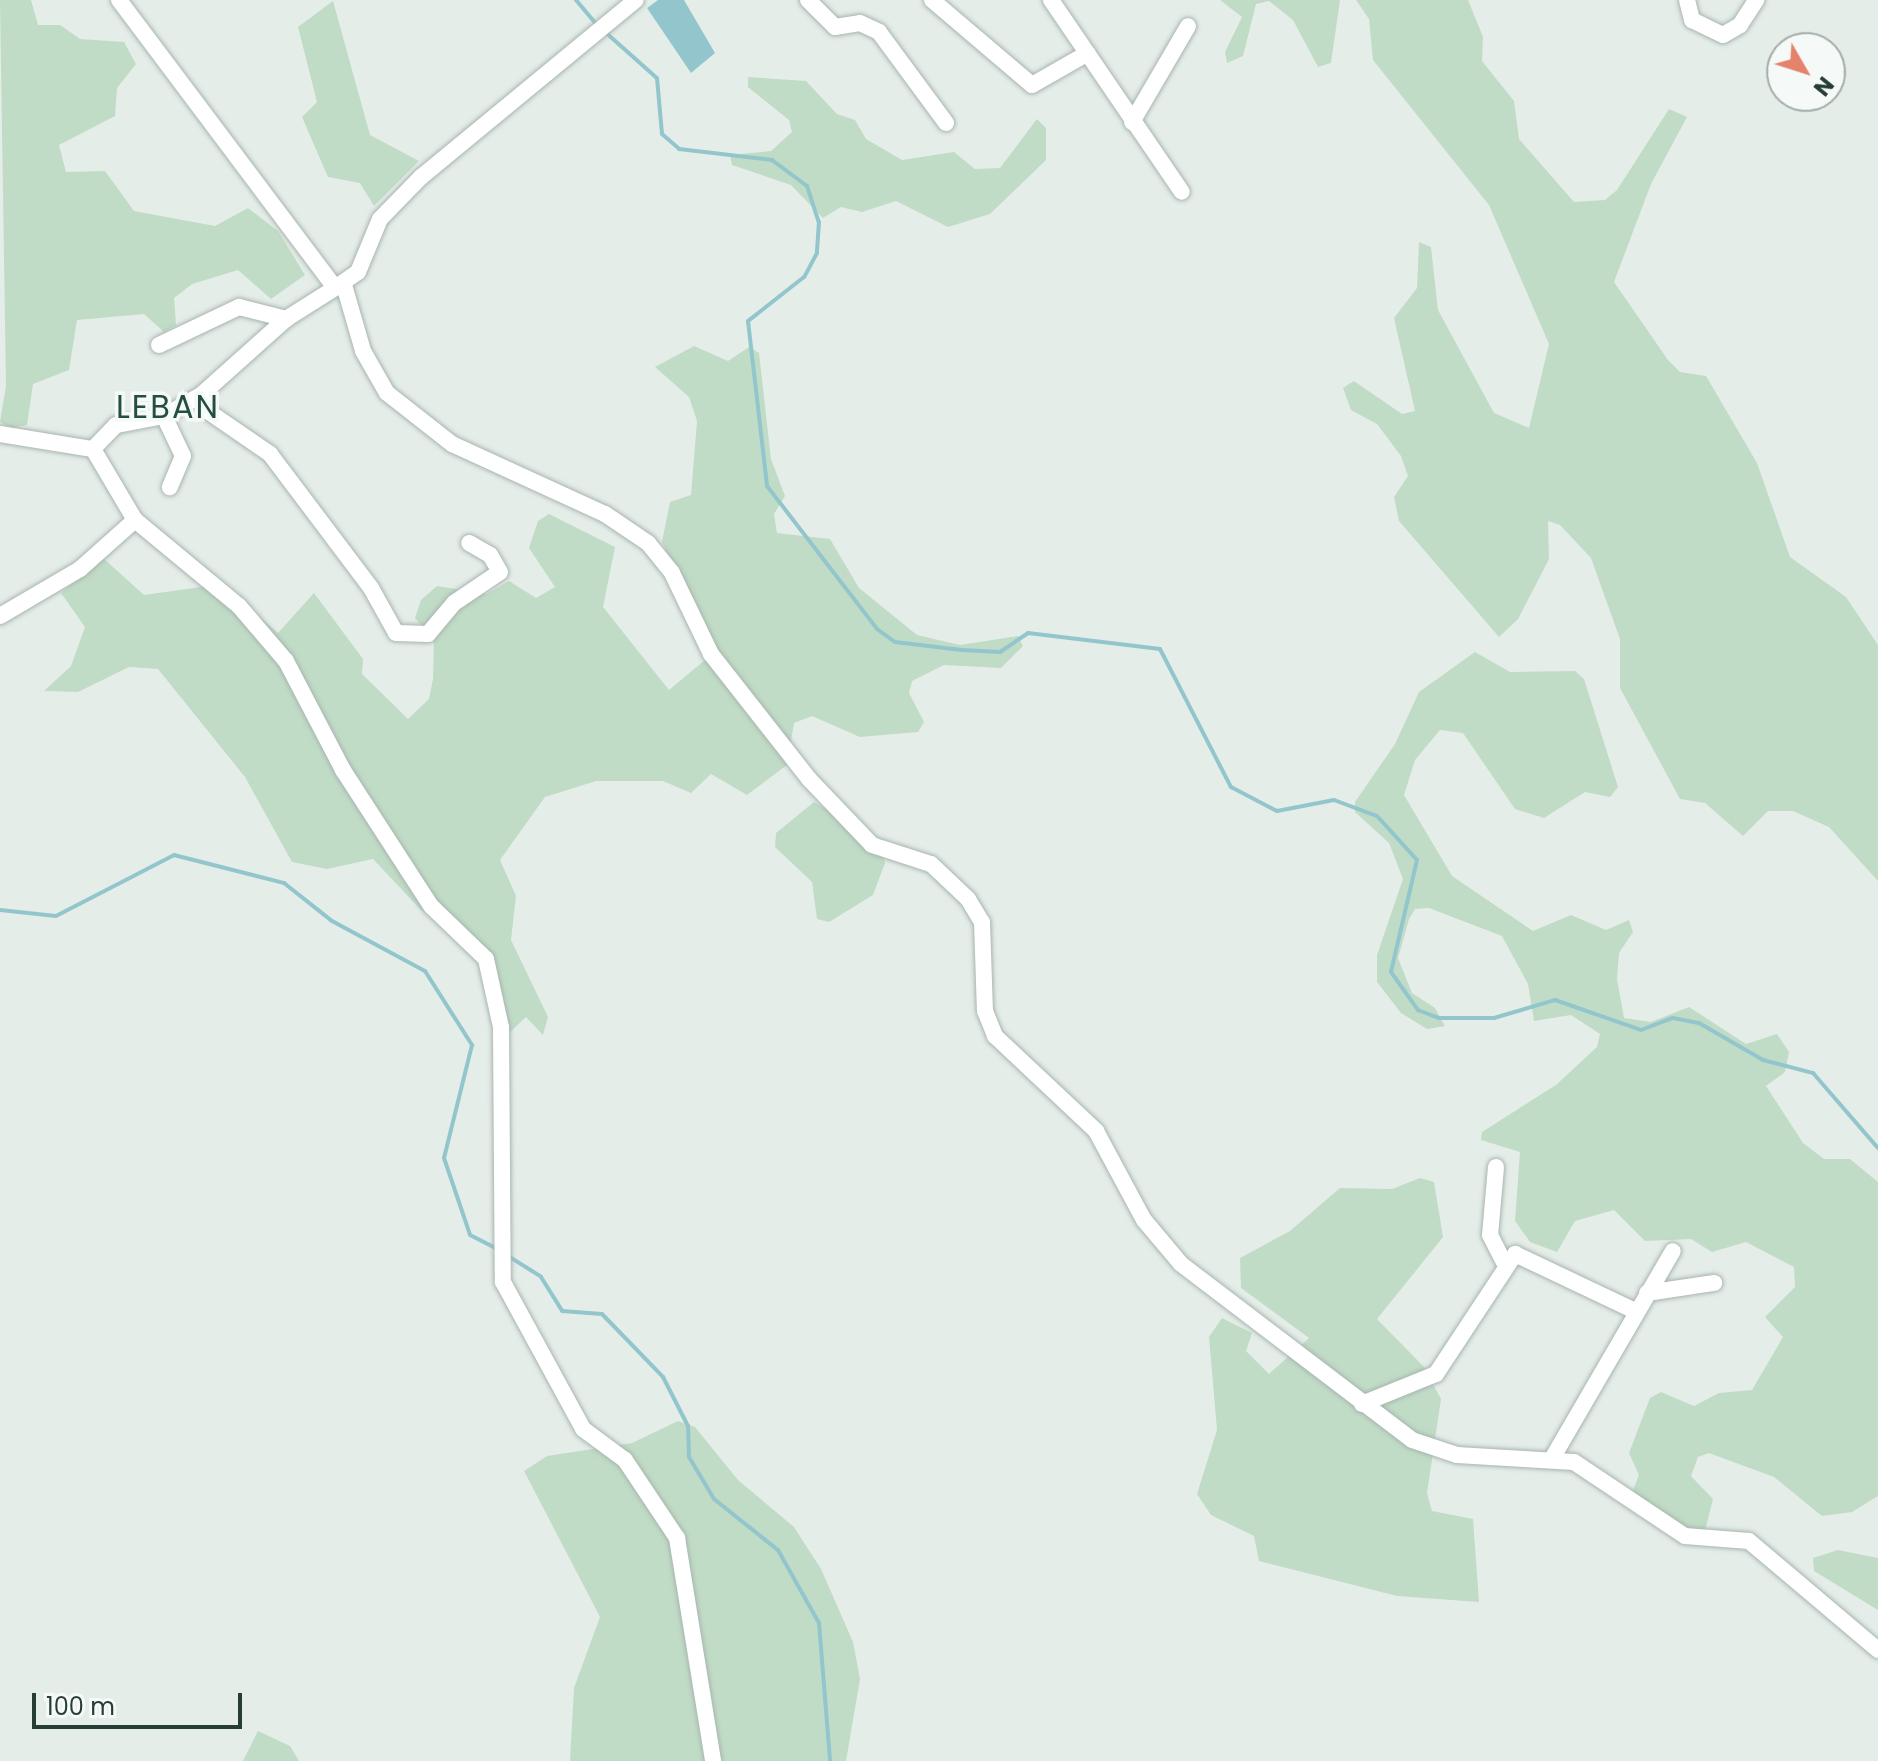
<!DOCTYPE html>
<html>
<head>
<meta charset="utf-8">
<style>
	body { margin:0 }
	#map { position:relative; width:1878px; height:1761px; overflow:hidden; background:#e5ede9; font-family:Poppins,sans-serif }
	div>[style] { position:absolute }
	[style*='--x'] { left:calc(var(--x)*1px); top:calc(var(--y)*1px); width:calc(var(--w)*1px); rotate:calc(var(--a)*1deg) }
	.green>* { inset:0; background:#c0dcc6 }
	.water>* { inset:0; background:#93c6cc }
	.stream>* { height:4px; margin:-2px; padding:0 2px; transform-origin:2px; border-radius:2px; background:#93c6cc }
	.roads { filter:drop-shadow(0 0 2px #a8b5b0) drop-shadow(0 0 2px #a8b5b0) }
	.minor>* { height:16px; margin:-8px; padding:0 8px; transform-origin:8px; border-radius:8px; background:#fff }
	span { translate:-50% -50%; white-space:nowrap; text-align:center; line-height:1.15; -webkit-text-stroke:7px #f5f9f7; paint-order:stroke }
	.quarter-label { font-size:32px; color:#234e41; letter-spacing:2px }
	.north { position:absolute; left:1766px; top:32px; width:80px; height:80px; box-sizing:border-box; background:#f5f9f7; border:2px solid #a2aeaa; border-radius:50%; rotate:129deg; font-size:22px; font-weight:700; line-height:32px; text-align:center; color:#263d36 }
	.north::after { content:''; display:block; margin:auto; width:28px; height:36px; background:#e5826b; clip-path:polygon(50% 0,100% 100%,50% 72%,0 100%) }
	.scale { position:absolute; left:32px; top:1693px; width:210px; height:36px; box-sizing:border-box; border:4px solid #263d36; border-top:0; padding-left:10px; font-size:24px; line-height:28px; white-space:nowrap; color:#263d36; -webkit-text-stroke:6px #f5f9f7; paint-order:stroke }
</style>
</head>
<body>
<div id="map">
	<div class="green">
		<i style="clip-path:polygon(0 0,31px 0,38px 25px,60px 25px,80px 39px,124px 42px,136px 64px,117px 88px,115px 116px,59px 145px,66px 172px,105px 171px,134px 211px,215px 226px,248px 208px,278px 231px,305px 275px,271px 299px,238px 270px,192px 284px,174px 298px,176px 325px,164px 332px,144px 314px,77px 320px,69px 370px,33px 384px,27px 425px,11px 428px,0 422px,6px 386px)"></i>
		<i style="clip-path:polygon(1220px 0,1340px 0,1331px 63px,1318px 67px,1293px 20px,1269px 1px,1256px 4px,1243px 56px,1227px 63px,1225px 52px,1242px 17px)"></i>
		<i style="clip-path:polygon(1356px 0,1468px 0,1483px 37px,1482px 61px,1514px 101px,1519px 139px,1574px 202px,1605px 200px,1617px 190px,1669px 109px,1687px 117px,1651px 184px,1614px 282px,1668px 360px,1680px 372px,1706px 376px,1757px 463px,1790px 557px,1846px 597px,1878px 645px,1878px 881px,1829px 827px,1793px 811px,1768px 811px,1743px 836px,1705px 803px,1680px 799px,1620px 688px,1620px 639px,1591px 558px,1560px 525px,1548px 521px,1549px 559px,1518px 619px,1499px 637px,1399px 521px,1394px 497px,1408px 476px,1401px 456px,1377px 424px,1351px 410px,1343px 388px,1354px 381px,1402px 414px,1415px 411px,1394px 318px,1417px 288px,1419px 242px,1431px 247px,1438px 310px,1494px 413px,1529px 428px,1549px 344px,1489px 205px,1373px 60px,1369px 19px)"></i>
		<i style="clip-path:polygon(333px 1px,370px 135px,419px 161px,374px 206px,360px 183px,328px 177px,302px 117px,317px 102px,298px 27px)"></i>
		<i style="clip-path:polygon(748px 77px,806px 81px,837px 114px,855px 120px,866px 139px,902px 160px,954px 152px,975px 169px,1000px 168px,1037px 119px,1046px 128px,1046px 160px,990px 214px,948px 227px,896px 201px,862px 212px,841px 207px,823px 218px,791px 185px,732px 165px,730px 155px,771px 151px,792px 132px,789px 120px,748px 87px)"></i>
		<i style="clip-path:polygon(694px 346px,728px 361px,749px 347px,759px 353px,771px 459px,785px 496px,774px 514px,777px 533px,830px 539px,859px 588px,917px 635px,960px 645px,1018px 636px,1023px 646px,1001px 668px,944px 665px,912px 681px,909px 693px,924px 722px,918px 732px,860px 737px,812px 716px,794px 723px,787px 765px,747px 795px,711px 774px,691px 793px,663px 781px,596px 781px,545px 797px,500px 860px,516px 896px,511px 940px,548px 1017px,543px 1035px,526px 1017px,508px 1034px,488px 953px,421px 910px,373px 859px,327px 869px,292px 862px,245px 777px,158px 669px,129px 667px,78px 692px,44px 691px,71px 666px,85px 627px,61px 593px,103px 558px,144px 595px,222px 584px,278px 633px,314px 593px,363px 659px,362px 674px,408px 719px,429px 699px,433px 679px,434px 641px,415px 618px,421px 600px,437px 586px,487px 594px,509px 581px,536px 598px,555px 587px,529px 548px,538px 521px,549px 514px,615px 547px,603px 607px,669px 690px,717px 650px,662px 542px,670px 502px,691px 495px,697px 421px,689px 397px,655px 367px)"></i>
		<i style="clip-path:polygon(1475px 652px,1510px 672px,1575px 671px,1584px 679px,1618px 787px,1610px 797px,1585px 792px,1544px 818px,1515px 809px,1463px 733px,1440px 730px,1415px 760px,1404px 795px,1452px 876px,1533px 931px,1571px 915px,1606px 930px,1629px 920px,1633px 932px,1619px 953px,1617px 979px,1624px 1018px,1651px 1022px,1689px 1007px,1746px 1044px,1777px 1034px,1789px 1052px,1785px 1072px,1766px 1086px,1803px 1143px,1824px 1159px,1850px 1159px,1878px 1182px,1878px 1496px,1852px 1512px,1822px 1516px,1774px 1477px,1709px 1453px,1698px 1457px,1691px 1476px,1713px 1499px,1705px 1531px,1686px 1530px,1631px 1495px,1639px 1475px,1629px 1453px,1650px 1398px,1661px 1392px,1694px 1406px,1719px 1393px,1752px 1390px,1783px 1337px,1765px 1317px,1795px 1287px,1794px 1267px,1746px 1242px,1712px 1252px,1691px 1239px,1645px 1241px,1614px 1210px,1575px 1221px,1557px 1252px,1530px 1242px,1515px 1221px,1520px 1152px,1481px 1140px,1482px 1132px,1556px 1085px,1597px 1047px,1600px 1034px,1571px 1015px,1534px 1021px,1528px 984px,1502px 936px,1429px 908px,1415px 909px,1409px 919px,1398px 958px,1412px 993px,1435px 1008px,1445px 1026px,1427px 1029px,1401px 1013px,1377px 982px,1377px 955px,1403px 879px,1389px 843px,1355px 812px,1355px 802px,1395px 744px,1419px 692px)"></i>
		<i style="clip-path:polygon(814px 802px,880px 842px,885px 863px,873px 895px,829px 922px,817px 919px,812px 882px,775px 847px,776px 833px)"></i>
		<i style="clip-path:polygon(1420px 1178px,1434px 1182px,1443px 1237px,1377px 1319px,1424px 1367px,1441px 1399px,1427px 1493px,1432px 1511px,1473px 1519px,1479px 1602px,1397px 1596px,1259px 1561px,1254px 1536px,1211px 1515px,1197px 1494px,1217px 1430px,1209px 1337px,1222px 1318px,1252px 1333px,1246px 1351px,1269px 1374px,1309px 1338px,1241px 1288px,1240px 1258px,1290px 1231px,1340px 1188px,1392px 1189px)"></i>
		<i style="clip-path:polygon(678px 1421px,695px 1427px,738px 1480px,794px 1527px,821px 1569px,853px 1642px,860px 1679px,846px 1761px,570px 1761px,574px 1688px,600px 1617px,524px 1471px,547px 1456px,632px 1443px)"></i>
		<i style="clip-path:polygon(1838px 1550px,1878px 1558px,1878px 1610px,1814px 1571px,1813px 1558px)"></i>
		<i style="clip-path:polygon(258px 1731px,290px 1746px,299px 1761px,243px 1761px)"></i>
	</div>
	<div class="water">
		<i style="clip-path:polygon(658px 0,684px 0,715px 53px,691px 73px,647px 8px)"></i>
	</div>
	<div class="stream">
		<i style="--x:576;--y:0;--w:33;--a:50"></i>
		<i style="--x:604;--y:31;--w:71;--a:41.6"></i>
		<i style="--x:657;--y:78;--w:56;--a:84.9"></i>
		<i style="--x:662;--y:134;--w:23;--a:41"></i>
		<i style="--x:679;--y:149;--w:94;--a:6.7"></i>
		<i style="--x:772;--y:160;--w:44;--a:36.6"></i>
		<i style="--x:807;--y:186;--w:38;--a:72"></i>
		<i style="--x:819;--y:222;--w:31;--a:94"></i>
		<i style="--x:817;--y:253;--w:27;--a:118"></i>
		<i style="--x:804;--y:277;--w:71;--a:141.8"></i>
		<i style="--x:748;--y:321;--w:166;--a:83.4"></i>
		<i style="--x:767;--y:486;--w:180;--a:52.4"></i>
		<i style="--x:877;--y:629;--w:22;--a:36"></i>
		<i style="--x:895;--y:642;--w:67;--a:6.8"></i>
		<i style="--x:962;--y:650;--w:38;--a:3"></i>
		<i style="--x:1000;--y:652;--w:34;--a:-34"></i>
		<i style="--x:1028;--y:633;--w:133;--a:6.9"></i>
		<i style="--x:1160;--y:649;--w:155;--a:62.8"></i>
		<i style="--x:1231;--y:787;--w:52;--a:27.6"></i>
		<i style="--x:1277;--y:811;--w:58;--a:-10.9"></i>
		<i style="--x:1334;--y:800;--w:46;--a:20.4"></i>
		<i style="--x:1377;--y:816;--w:59;--a:47.7"></i>
		<i style="--x:1417;--y:860;--w:115;--a:103.1"></i>
		<i style="--x:1391;--y:972;--w:47;--a:54.6"></i>
		<i style="--x:1418;--y:1010;--w:22;--a:21"></i>
		<i style="--x:1439;--y:1018;--w:55;--a:0"></i>
		<i style="--x:1494;--y:1018;--w:64;--a:-16.4"></i>
		<i style="--x:1555;--y:1000;--w:91;--a:19.2"></i>
		<i style="--x:1641;--y:1030;--w:34;--a:-21"></i>
		<i style="--x:1673;--y:1018;--w:26;--a:11"></i>
		<i style="--x:1699;--y:1023;--w:74;--a:30"></i>
		<i style="--x:1763;--y:1060;--w:52;--a:14.6"></i>
		<i style="--x:1813;--y:1073;--w:99;--a:49.1"></i>
		<i style="--x:0;--y:910;--w:56;--a:6.1"></i>
		<i style="--x:56;--y:916;--w:133;--a:-27.3"></i>
		<i style="--x:174;--y:855;--w:114;--a:14.3"></i>
		<i style="--x:284;--y:883;--w:61;--a:38.4"></i>
		<i style="--x:332;--y:921;--w:106;--a:28.3"></i>
		<i style="--x:425;--y:971;--w:88;--a:57.6"></i>
		<i style="--x:472;--y:1045;--w:116;--a:103.9"></i>
		<i style="--x:444;--y:1158;--w:81;--a:71.3"></i>
		<i style="--x:470;--y:1235;--w:30;--a:27"></i>
		<i style="--x:508;--y:1256;--w:39;--a:32"></i>
		<i style="--x:541;--y:1277;--w:40;--a:58"></i>
		<i style="--x:562;--y:1311;--w:40;--a:4.3"></i>
		<i style="--x:602;--y:1314;--w:88;--a:45.9"></i>
		<i style="--x:663;--y:1377;--w:55;--a:63"></i>
		<i style="--x:688;--y:1426;--w:31;--a:88"></i>
		<i style="--x:689;--y:1457;--w:49;--a:59.2"></i>
		<i style="--x:714;--y:1499;--w:82;--a:38.6"></i>
		<i style="--x:778;--y:1550;--w:84;--a:60.7"></i>
		<i style="--x:819;--y:1623;--w:138;--a:85.4"></i>
	</div>
	<div class="roads">
		<div class="minor">
			<i style="--x:119;--y:0;--w:360;--a:53.1"></i>
			<i style="--x:335;--y:288;--w:28;--a:-35"></i>
			<i style="--x:358;--y:272;--w:57;--a:-67.5"></i>
			<i style="--x:380;--y:219;--w:59;--a:-45.7"></i>
			<i style="--x:421;--y:177;--w:278;--a:-39.5"></i>
			<i style="--x:808;--y:0;--w:38;--a:45"></i>
			<i style="--x:835;--y:27;--w:25;--a:-9"></i>
			<i style="--x:860;--y:23;--w:21;--a:25"></i>
			<i style="--x:879;--y:32;--w:113;--a:53.6"></i>
			<i style="--x:932;--y:0;--w:131;--a:40.4"></i>
			<i style="--x:1032;--y:85;--w:64;--a:-29.7"></i>
			<i style="--x:1051;--y:0;--w:232;--a:55.7"></i>
			<i style="--x:1687;--y:0;--w:21;--a:76"></i>
			<i style="--x:1692;--y:20;--w:34;--a:26"></i>
			<i style="--x:1723;--y:35;--w:20;--a:-30"></i>
			<i style="--x:1740;--y:25;--w:30;--a:-57"></i>
			<i style="--x:1132;--y:122;--w:111;--a:-59.7"></i>
			<i style="--x:344;--y:285;--w:69;--a:73.9"></i>
			<i style="--x:363;--y:351;--w:48;--a:60.3"></i>
			<i style="--x:387;--y:393;--w:83;--a:38.1"></i>
			<i style="--x:452;--y:444;--w:168;--a:24.6"></i>
			<i style="--x:605;--y:514;--w:52;--a:34"></i>
			<i style="--x:648;--y:543;--w:38;--a:51"></i>
			<i style="--x:672;--y:573;--w:90;--a:64.3"></i>
			<i style="--x:711;--y:654;--w:159;--a:51.9"></i>
			<i style="--x:809;--y:779;--w:91;--a:46.3"></i>
			<i style="--x:872;--y:845;--w:62;--a:17.9"></i>
			<i style="--x:931;--y:864;--w:51;--a:43.4"></i>
			<i style="--x:968;--y:899;--w:27;--a:59"></i>
			<i style="--x:982;--y:922;--w:89;--a:88.1"></i>
			<i style="--x:985;--y:1011;--w:27;--a:68"></i>
			<i style="--x:995;--y:1036;--w:139;--a:43.2"></i>
			<i style="--x:1096;--y:1131;--w:101;--a:61.7"></i>
			<i style="--x:1144;--y:1220;--w:57;--a:49.9"></i>
			<i style="--x:1181;--y:1264;--w:290;--a:37.3"></i>
			<i style="--x:1412;--y:1440;--w:47;--a:18.4"></i>
			<i style="--x:1457;--y:1455;--w:117;--a:3.4"></i>
			<i style="--x:1574;--y:1462;--w:133;--a:33.7"></i>
			<i style="--x:1685;--y:1536;--w:64;--a:4.5"></i>
			<i style="--x:1749;--y:1541;--w:169;--a:40.2"></i>
			<i style="--x:335;--y:288;--w:58;--a:147.7"></i>
			<i style="--x:286;--y:319;--w:114;--a:138.2"></i>
			<i style="--x:201;--y:395;--w:43;--a:150.4"></i>
			<i style="--x:164;--y:416;--w:49;--a:169.4"></i>
			<i style="--x:116;--y:425;--w:33;--a:134"></i>
			<i style="--x:93;--y:449;--w:82;--a:59.4"></i>
			<i style="--x:135;--y:520;--w:135;--a:39.6"></i>
			<i style="--x:239;--y:606;--w:72;--a:49.5"></i>
			<i style="--x:286;--y:661;--w:123;--a:62.4"></i>
			<i style="--x:343;--y:770;--w:162;--a:57.1"></i>
			<i style="--x:431;--y:906;--w:76;--a:43.9"></i>
			<i style="--x:486;--y:959;--w:70;--a:77.6"></i>
			<i style="--x:501;--y:1027;--w:255;--a:89.6"></i>
			<i style="--x:503;--y:1282;--w:167;--a:61.4"></i>
			<i style="--x:583;--y:1429;--w:52;--a:36.4"></i>
			<i style="--x:625;--y:1460;--w:94;--a:56.3"></i>
			<i style="--x:677;--y:1538;--w:226;--a:80.8"></i>
			<i style="--x:159;--y:345;--w:89;--a:-25.4"></i>
			<i style="--x:239;--y:307;--w:49;--a:14.3"></i>
			<i style="--x:201;--y:395;--w:16;--a:72"></i>
			<i style="--x:206;--y:410;--w:78;--a:34.5"></i>
			<i style="--x:270;--y:454;--w:168;--a:53"></i>
			<i style="--x:371;--y:588;--w:51;--a:60.9"></i>
			<i style="--x:396;--y:633;--w:32;--a:2"></i>
			<i style="--x:428;--y:634;--w:40;--a:-50"></i>
			<i style="--x:454;--y:603;--w:55;--a:-34"></i>
			<i style="--x:500;--y:572;--w:20;--a:-120"></i>
			<i style="--x:490;--y:555;--w:24;--a:-150"></i>
			<i style="--x:164;--y:416;--w:44;--a:64.6"></i>
			<i style="--x:183;--y:456;--w:34;--a:113"></i>
			<i style="--x:0;--y:434;--w:94;--a:9.2"></i>
			<i style="--x:0;--y:616;--w:93;--a:-30.4"></i>
			<i style="--x:80;--y:569;--w:74;--a:-41.7"></i>
			<i style="--x:1496;--y:1167;--w:68;--a:95"></i>
			<i style="--x:1490;--y:1235;--w:30;--a:63"></i>
			<i style="--x:1647;--y:1293;--w:68;--a:-8.5"></i>
			<i style="--x:1362;--y:1404;--w:80;--a:-22.1"></i>
			<i style="--x:1436;--y:1374;--w:144;--a:-56.6"></i>
			<i style="--x:1515;--y:1254;--w:133;--a:25.4"></i>
			<i style="--x:1553;--y:1457;--w:238;--a:-59.8"></i>
		</div>
	</div>
	<div class="quarter-label">
		<span style="left:168px;top:407px">LEBAN</span>
	</div>
	<div class="north">N</div>
	<div class="scale">100 m</div>
</div>
</body>
</html>
